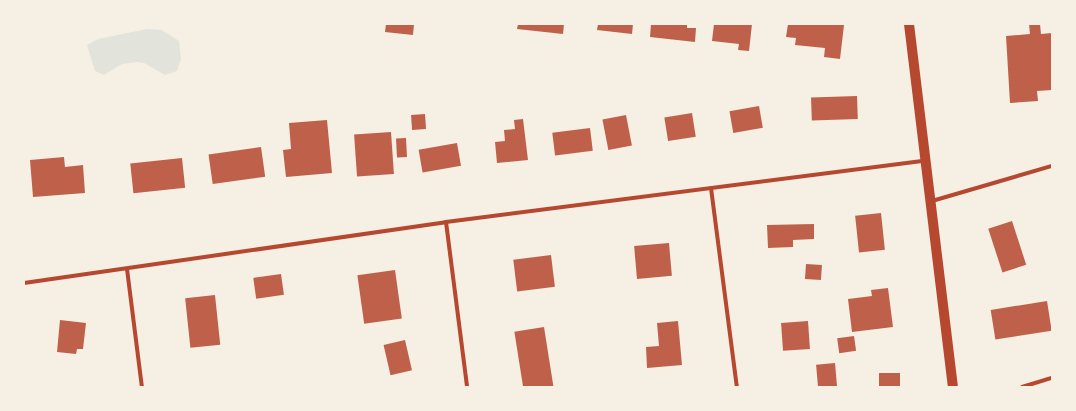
<!DOCTYPE html>
<html>
<head>
<meta charset="utf-8">
<style>
	body { margin:0 }
	#map { position:relative; width:1076px; height:411px; overflow:hidden; background:#f6efe4; font-family:"Archivo Narrow",sans-serif }
	div>[style] { position:absolute }
	[style*='--x'] { left:calc(var(--x)*1px); top:calc(var(--y)*1px); width:calc(var(--w)*1px); rotate:calc(var(--a)*1deg) }
	.green>* { inset:0; background:#e2e4dc }
	.building>* { inset:0; background:#bf614a; transform-origin:0 0 }
	.minor>* { height:4px; margin:-2px; padding:0 2px; transform-origin:2px; border-radius:2px; background:#b5482f }
	.primary>* { height:10px; margin:-5px; padding:0 5px; transform-origin:5px; border-radius:5px; background:#b5482f }
	span { translate:-50% -50%; white-space:nowrap; text-align:center; line-height:1.15; -webkit-text-stroke:3px #f6efe4; paint-order:stroke }
	.frame { position:absolute; inset:0; border:25px solid #f6efe4; pointer-events:none }
</style>
</head>
<body>
<div id="map">
	<div class="green">
		<i style="clip-path:polygon(147px 29px,162px 30px,179px 41px,181px 59px,177px 71px,165px 75px,144px 63px,137px 62px,122px 64px,104px 75px,95px 71px,87px 45px,98px 39px)"></i>
	</div>
	<div class="building">
		<i style="clip-path:polygon(386px 24px,414px 24px,413px 35px,385px 32px)"></i>
		<i style="clip-path:polygon(518px 24px,564px 24px,563px 34px,517px 29px)"></i>
		<i style="clip-path:polygon(598px 24px,633px 24px,632px 34px,597px 30px)"></i>
		<i style="clip-path:polygon(651px 24px,687px 24px,687px 28px,696px 28px,695px 42px,650px 37px)"></i>
		<i style="clip-path:polygon(714px 24px,752px 24px,749px 51px,738px 50px,739px 44px,712px 41px)"></i>
		<i style="clip-path:polygon(788px 24px,844px 25px,840px 59px,824px 57px,825px 48px,795px 45px,796px 38px,786px 37px)"></i>
		<i style="clip-path:polygon(1029px 24px,1040px 24px,1041px 34px,1052px 33px,1052px 90px,1037px 91px,1038px 101px,1010px 103px,1006px 36px,1030px 34px)"></i>
		<i style="left:857px;top:96px;width:23px;height:46px;rotate:88deg"></i>
		<i style="left:759px;top:106px;width:22px;height:30px;rotate:80deg"></i>
		<i style="left:692px;top:113px;width:24px;height:28px;rotate:81deg"></i>
		<i style="left:425px;top:114px;width:15px;height:14px;rotate:86deg"></i>
		<i style="left:626px;top:115px;width:31px;height:24px;rotate:79deg"></i>
		<i style="clip-path:polygon(523px 119px,528px 160px,497px 163px,495px 142px,505px 141px,504px 130px,515px 129px,514px 120px)"></i>
		<i style="clip-path:polygon(327px 120px,332px 173px,286px 177px,283px 150px,291px 149px,289px 123px)"></i>
		<i style="left:590px;top:128px;width:23px;height:38px;rotate:83deg"></i>
		<i style="left:391px;top:132px;width:42px;height:37px;rotate:86deg"></i>
		<i style="left:406px;top:138px;width:19px;height:10px;rotate:87deg"></i>
		<i style="left:457px;top:143px;width:23px;height:39px;rotate:80deg"></i>
		<i style="left:261px;top:147px;width:30px;height:53px;rotate:82deg"></i>
		<i style="clip-path:polygon(64px 157px,65px 167px,83px 165px,85px 193px,33px 197px,30px 160px)"></i>
		<i style="left:182px;top:158px;width:30px;height:52px;rotate:84deg"></i>
		<i style="left:881px;top:213px;width:37px;height:26px;rotate:84deg"></i>
		<i style="left:1012px;top:221px;width:46px;height:25px;rotate:72deg"></i>
		<i style="clip-path:polygon(814px 224px,814px 239px,793px 240px,793px 247px,768px 248px,767px 225px)"></i>
		<i style="left:669px;top:243px;width:33px;height:35px;rotate:85deg"></i>
		<i style="left:551px;top:255px;width:32px;height:38px;rotate:83deg"></i>
		<i style="left:806px;top:264px;width:16px;height:15px;rotate:4deg"></i>
		<i style="left:395px;top:270px;width:49px;height:38px;rotate:82deg"></i>
		<i style="left:281px;top:274px;width:21px;height:28px;rotate:82deg"></i>
		<i style="clip-path:polygon(888px 288px,893px 327px,852px 332px,848px 299px,872px 296px,871px 290px)"></i>
		<i style="left:215px;top:295px;width:50px;height:30px;rotate:84deg"></i>
		<i style="left:1047px;top:301px;width:30px;height:57px;rotate:81deg"></i>
		<i style="clip-path:polygon(60px 320px,86px 323px,83px 349px,77px 349px,76px 354px,57px 352px)"></i>
		<i style="clip-path:polygon(678px 321px,682px 365px,647px 368px,646px 347px,659px 346px,657px 323px)"></i>
		<i style="left:808px;top:321px;width:28px;height:27px;rotate:86deg"></i>
		<i style="left:544px;top:327px;width:60px;height:30px;rotate:81deg"></i>
		<i style="left:854px;top:336px;width:15px;height:17px;rotate:82deg"></i>
		<i style="left:405px;top:340px;width:31px;height:22px;rotate:77deg"></i>
		<i style="left:835px;top:363px;width:23px;height:19px;rotate:85deg"></i>
		<i style="left:900px;top:373px;width:14px;height:21px;rotate:90deg"></i>
	</div>
	<div class="minor">
		<i style="--x:711;--y:188;--w:201;--a:82.6"></i>
		<i style="--x:932;--y:201;--w:125;--a:-16.3"></i>
		<i style="--x:446;--y:222;--w:166;--a:82.7"></i>
		<i style="--x:127;--y:269;--w:119;--a:82.8"></i>
		<i style="--x:24;--y:283;--w:426;--a:-8.2"></i>
		<i style="--x:446;--y:222;--w:482;--a:-7.3"></i>
		<i style="--x:1022;--y:387;--w:31;--a:-17"></i>
	</div>
	<div class="primary">
		<i style="--x:909;--y:24;--w:366;--a:83.1"></i>
	</div>
	<div class="frame"></div>
</div>
</body>
</html>
